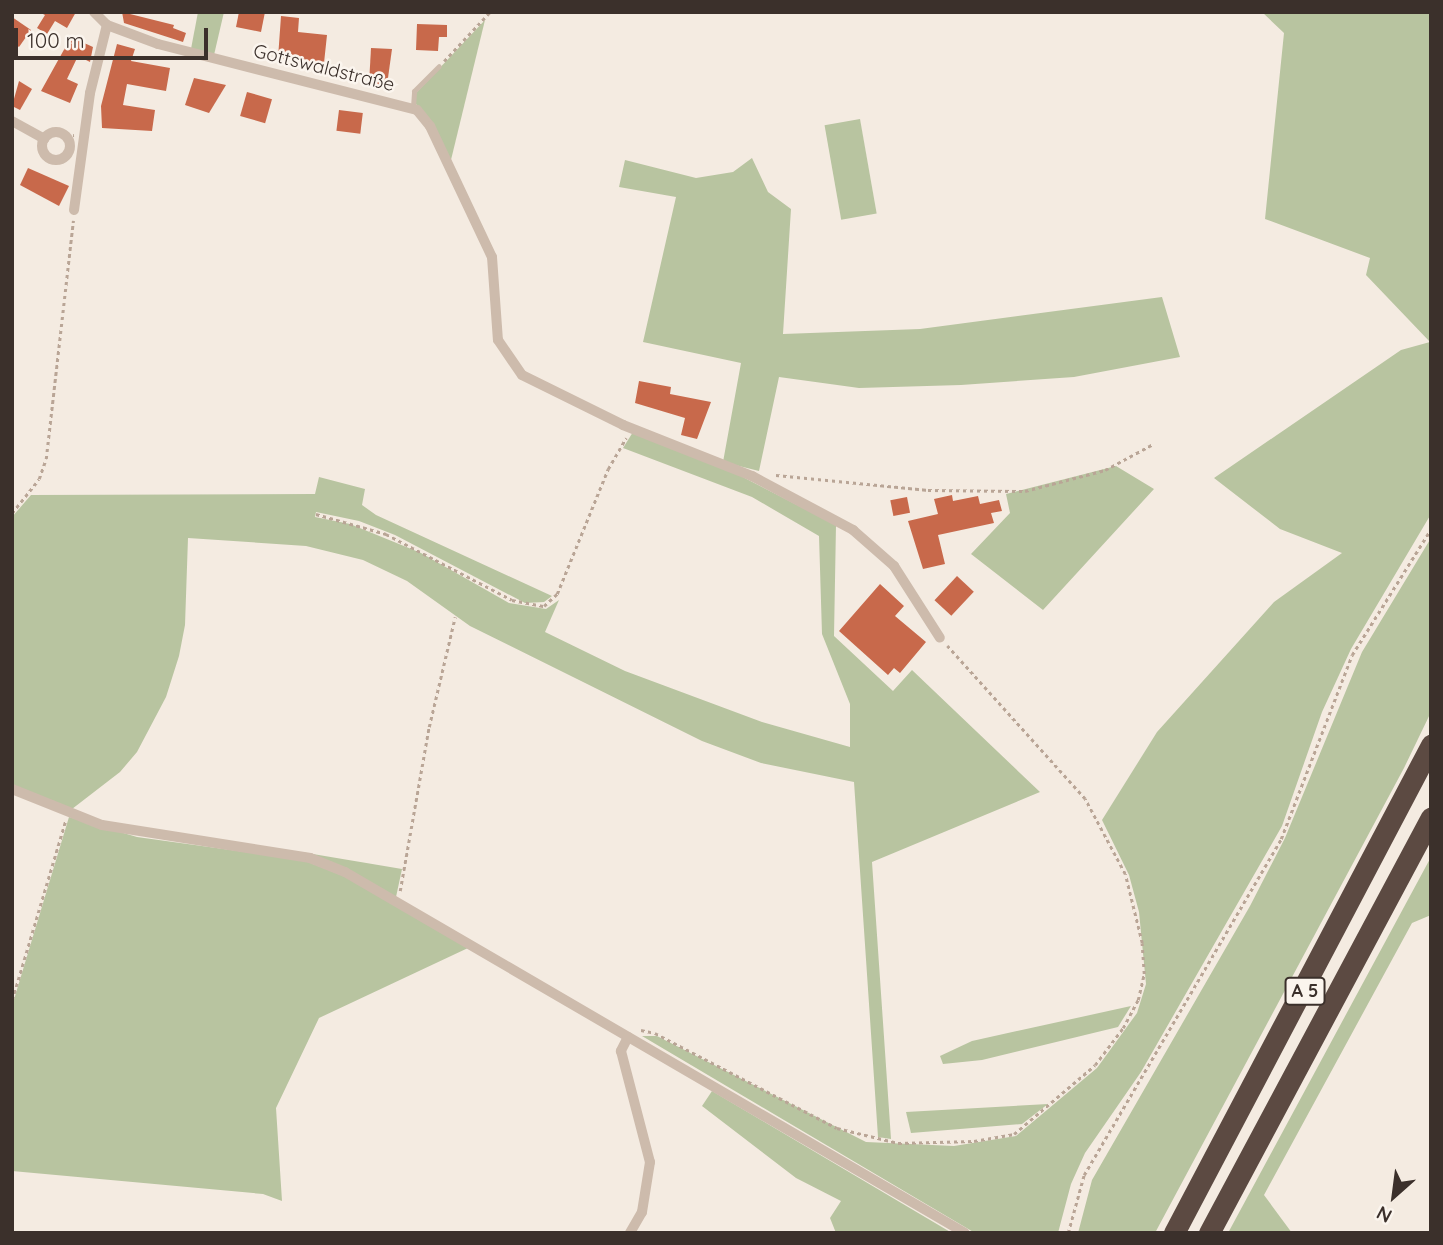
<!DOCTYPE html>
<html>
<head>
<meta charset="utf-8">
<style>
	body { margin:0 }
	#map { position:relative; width:1443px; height:1245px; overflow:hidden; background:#f4ebe1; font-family:Quicksand,sans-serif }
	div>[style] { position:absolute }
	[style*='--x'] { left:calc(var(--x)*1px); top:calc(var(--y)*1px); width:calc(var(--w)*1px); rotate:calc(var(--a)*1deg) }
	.green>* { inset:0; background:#b8c4a0; transform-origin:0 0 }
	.building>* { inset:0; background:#c8694b; transform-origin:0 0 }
	.path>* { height:2.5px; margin-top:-1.25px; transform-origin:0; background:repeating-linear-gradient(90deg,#b9a596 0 3.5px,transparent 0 7px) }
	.lane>* { height:5px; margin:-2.5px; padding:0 2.5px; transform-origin:2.5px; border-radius:2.5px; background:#cdbbac }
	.street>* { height:10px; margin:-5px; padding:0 5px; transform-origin:5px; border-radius:5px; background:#cdbbac }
	.street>.ring { margin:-5px; padding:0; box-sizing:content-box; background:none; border:10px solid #cdbbac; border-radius:50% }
	.highway>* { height:21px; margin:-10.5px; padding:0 10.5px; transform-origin:10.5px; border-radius:10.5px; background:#5c4a42 }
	span { translate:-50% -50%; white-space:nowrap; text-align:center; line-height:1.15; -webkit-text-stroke:5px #fbf5ee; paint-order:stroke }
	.shield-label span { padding:2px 5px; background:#fbf5ee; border:2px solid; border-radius:5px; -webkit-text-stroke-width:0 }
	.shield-label { font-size:18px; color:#3b302b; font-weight:700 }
	.street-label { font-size:19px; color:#3b302b }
	.frame { position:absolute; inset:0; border:14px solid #3b302b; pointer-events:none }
	.north { position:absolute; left:1359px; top:1161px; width:70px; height:70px; -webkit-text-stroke:5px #fbf5ee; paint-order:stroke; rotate:208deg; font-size:19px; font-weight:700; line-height:28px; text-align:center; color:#3b302b }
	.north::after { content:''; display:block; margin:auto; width:24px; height:32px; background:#3b302b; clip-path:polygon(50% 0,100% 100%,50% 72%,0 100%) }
	.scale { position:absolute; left:14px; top:28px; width:194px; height:32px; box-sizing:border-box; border:4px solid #3b302b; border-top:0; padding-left:9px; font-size:21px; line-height:24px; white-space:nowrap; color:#3b302b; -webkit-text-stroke:5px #fbf5ee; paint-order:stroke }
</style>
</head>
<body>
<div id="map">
	<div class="green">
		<i style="clip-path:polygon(198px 12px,224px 12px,214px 55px,191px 49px)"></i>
		<i style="clip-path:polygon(1262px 12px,1431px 12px,1431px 514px,1351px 649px,1322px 712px,1282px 826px,1141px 1072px,1085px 1153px,1071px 1184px,1058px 1233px,975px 1233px,642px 1036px,657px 1036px,866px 1142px,954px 1146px,1016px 1136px,1097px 1068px,1137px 1013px,1146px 984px,1139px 912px,1129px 875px,1102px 820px,1157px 732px,1274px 602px,1342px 553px,1280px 529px,1214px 478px,1401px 350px,1430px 342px,1366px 275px,1370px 258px,1265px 219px,1284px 33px)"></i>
		<i style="clip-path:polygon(485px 20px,450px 164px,416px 104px,416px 93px)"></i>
		<i style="left:860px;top:119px;width:96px;height:36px;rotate:80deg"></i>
		<i style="clip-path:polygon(752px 158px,768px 192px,791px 209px,783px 334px,920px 329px,1162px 297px,1180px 357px,1074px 377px,961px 385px,859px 388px,779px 377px,759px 471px,723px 462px,741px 363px,643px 342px,676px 197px,619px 187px,625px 160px,696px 178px,733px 172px)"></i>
		<i style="clip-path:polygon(633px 432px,735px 473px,836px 525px,834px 636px,893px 691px,912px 670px,1040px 792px,872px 862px,891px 1139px,878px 1137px,854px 782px,761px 763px,702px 741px,470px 626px,407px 581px,363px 560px,306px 546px,188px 538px,185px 625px,179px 656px,166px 697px,137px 752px,120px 772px,72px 809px,12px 785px,12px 517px,31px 495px,315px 494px,319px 477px,365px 489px,362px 505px,376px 515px,552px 596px,544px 602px,525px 603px,395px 535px,359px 521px,316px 512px,315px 517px,350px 524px,421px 553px,509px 603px,546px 609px,559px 600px,545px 632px,625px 671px,762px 722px,850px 747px,850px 704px,822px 634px,819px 536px,752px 497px,623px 448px)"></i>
		<i style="clip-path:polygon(1116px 466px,1154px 489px,1043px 610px,971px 554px,1010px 513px,1006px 494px)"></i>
		<i style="clip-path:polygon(1431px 538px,1431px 712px,1404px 768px,1155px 1233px,1078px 1233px,1092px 1180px,1250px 906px,1285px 838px,1362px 652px)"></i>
		<i style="clip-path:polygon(69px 817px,137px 837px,303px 860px,346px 877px,468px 948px,319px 1018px,276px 1108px,282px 1201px,263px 1194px,12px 1171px,12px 1006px)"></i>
		<i style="clip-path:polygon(301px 852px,402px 869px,396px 897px)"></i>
		<i style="clip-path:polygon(1431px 857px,1431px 915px,1412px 923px,1264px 1195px,1292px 1233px,1228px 1233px)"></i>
		<i style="clip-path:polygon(1131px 1006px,1118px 1027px,982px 1060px,943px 1064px,940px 1056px,972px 1041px)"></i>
		<i style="clip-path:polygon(712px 1091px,952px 1233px,836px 1233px,830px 1218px,841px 1201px,796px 1178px,702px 1106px)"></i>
		<i style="clip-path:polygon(1048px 1104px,1022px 1124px,911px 1133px,906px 1112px)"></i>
	</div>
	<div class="building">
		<i style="clip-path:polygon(39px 12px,76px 12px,67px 28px,55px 21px,47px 34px,37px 28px,45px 15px)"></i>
		<i style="clip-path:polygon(122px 12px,174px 25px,173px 28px,186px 33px,183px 42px,124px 23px)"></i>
		<i style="clip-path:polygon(239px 12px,265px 12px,261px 32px,236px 27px)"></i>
		<i style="clip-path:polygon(281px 16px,299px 18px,298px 32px,327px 35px,324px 63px,278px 58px)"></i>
		<i style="clip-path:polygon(12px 17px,31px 30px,19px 47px,12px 42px)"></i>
		<i style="clip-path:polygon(417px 24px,447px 25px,447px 37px,439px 37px,438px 51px,416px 50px)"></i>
		<i style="clip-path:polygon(71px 37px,93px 47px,90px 62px,78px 56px,67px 79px,78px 84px,70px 103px,41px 91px)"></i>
		<i style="clip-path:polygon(117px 44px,135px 49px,131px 61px,170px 68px,166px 91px,127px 84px,123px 105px,155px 110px,152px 131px,102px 128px,101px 106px)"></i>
		<i style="clip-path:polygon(371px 48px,392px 49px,387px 85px,369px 84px)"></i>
		<i style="clip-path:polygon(194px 78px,226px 85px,209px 113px,185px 105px)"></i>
		<i style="clip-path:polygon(19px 81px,32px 89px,20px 110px,12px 106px)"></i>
		<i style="left:247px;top:92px;width:26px;height:25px;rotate:16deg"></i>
		<i style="left:339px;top:110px;width:24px;height:21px;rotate:7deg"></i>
		<i style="clip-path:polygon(28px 168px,69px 186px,59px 206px,20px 185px)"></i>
		<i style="clip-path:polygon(639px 381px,671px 387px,670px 394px,711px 402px,697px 439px,681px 435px,685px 418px,635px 403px)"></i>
		<i style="clip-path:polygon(952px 495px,953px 501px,978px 496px,980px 504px,999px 500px,1002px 511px,991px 513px,994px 523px,938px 535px,945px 564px,923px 569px,908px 521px,938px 514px,934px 499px)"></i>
		<i style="left:907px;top:497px;width:16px;height:17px;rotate:79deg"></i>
		<i style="left:957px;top:576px;width:23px;height:33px;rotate:43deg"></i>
		<i style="clip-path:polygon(880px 584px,904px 606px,895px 616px,926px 642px,900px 673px,894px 668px,888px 675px,839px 631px)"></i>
	</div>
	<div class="path">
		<i style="--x:1263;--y:12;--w:3;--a:0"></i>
		<i style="--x:444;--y:61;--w:67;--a:-46.8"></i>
		<i style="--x:66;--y:136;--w:8;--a:-7"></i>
		<i style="--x:776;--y:475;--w:153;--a:5.6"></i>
		<i style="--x:928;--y:490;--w:97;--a:0.6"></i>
		<i style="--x:1025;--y:491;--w:83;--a:-14.7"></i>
		<i style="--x:1105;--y:470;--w:55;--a:-28.4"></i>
		<i style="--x:12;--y:513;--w:43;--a:-51.5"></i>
		<i style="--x:39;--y:479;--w:21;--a:-71"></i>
		<i style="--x:46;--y:459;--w:240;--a:-83.5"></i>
		<i style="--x:316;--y:514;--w:73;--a:15.9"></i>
		<i style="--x:386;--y:534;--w:142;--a:27.6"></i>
		<i style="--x:512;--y:600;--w:33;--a:11"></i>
		<i style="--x:544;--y:606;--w:18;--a:-43"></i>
		<i style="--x:557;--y:594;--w:135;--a:-67.8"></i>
		<i style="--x:608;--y:469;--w:36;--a:-60"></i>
		<i style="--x:400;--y:891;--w:167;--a:-80"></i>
		<i style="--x:429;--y:727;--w:113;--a:-76.7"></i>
		<i style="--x:12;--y:1000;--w:186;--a:-73.4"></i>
		<i style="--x:641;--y:1030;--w:14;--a:12"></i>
		<i style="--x:655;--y:1033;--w:205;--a:27.6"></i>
		<i style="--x:837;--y:1128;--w:63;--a:13.8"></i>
		<i style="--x:898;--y:1143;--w:76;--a:-1.5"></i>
		<i style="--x:974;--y:1141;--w:41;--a:-9.9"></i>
		<i style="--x:1014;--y:1134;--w:106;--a:-40.4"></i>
		<i style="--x:1095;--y:1065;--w:46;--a:-52.9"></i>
		<i style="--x:1123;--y:1028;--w:32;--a:-62"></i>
		<i style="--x:1138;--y:1000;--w:27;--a:-77"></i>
		<i style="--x:1144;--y:974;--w:31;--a:-94"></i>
		<i style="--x:1142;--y:943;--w:71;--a:-103.8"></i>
		<i style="--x:1125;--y:874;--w:85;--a:-118.1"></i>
		<i style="--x:1085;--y:799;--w:206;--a:-132"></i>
		<i style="--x:1068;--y:1233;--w:60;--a:-74.6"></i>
		<i style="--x:1084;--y:1175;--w:389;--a:-59.6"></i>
		<i style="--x:1281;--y:839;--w:197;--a:-68.9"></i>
		<i style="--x:1352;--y:655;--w:149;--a:-57.9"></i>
	</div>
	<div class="lane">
		<i style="--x:413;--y:107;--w:16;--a:-86"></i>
		<i style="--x:414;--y:91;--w:35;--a:-45"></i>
	</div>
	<div class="street">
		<i style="--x:94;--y:12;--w:18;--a:45"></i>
		<i style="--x:107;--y:25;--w:54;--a:20.4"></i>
		<i style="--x:158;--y:44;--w:267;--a:14.3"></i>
		<i style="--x:417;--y:110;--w:21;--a:51"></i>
		<i style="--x:430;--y:126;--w:145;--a:64.7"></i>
		<i style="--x:492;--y:257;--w:83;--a:85.9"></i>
		<i style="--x:498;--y:340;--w:42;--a:55.6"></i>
		<i style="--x:522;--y:375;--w:113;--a:26.3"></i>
		<i style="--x:623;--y:425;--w:139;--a:21.6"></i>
		<i style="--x:752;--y:476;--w:115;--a:28.1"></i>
		<i style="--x:853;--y:530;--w:55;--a:41.3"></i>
		<i style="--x:894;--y:566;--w:85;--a:57.4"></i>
		<i style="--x:12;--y:121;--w:37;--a:29"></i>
		<i class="ring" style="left:42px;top:132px;width:18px;height:18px"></i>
		<i style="--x:74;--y:210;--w:118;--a:-82.2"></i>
		<i style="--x:90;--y:93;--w:70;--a:-76"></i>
		<i style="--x:12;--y:789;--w:97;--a:21.8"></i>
		<i style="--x:102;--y:825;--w:211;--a:9"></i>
		<i style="--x:310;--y:858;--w:38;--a:22"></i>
		<i style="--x:345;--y:872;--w:717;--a:30.21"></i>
		<i style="--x:628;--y:1037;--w:16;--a:117"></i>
		<i style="--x:621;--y:1051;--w:115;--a:75.4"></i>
		<i style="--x:650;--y:1162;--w:51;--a:99.1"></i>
		<i style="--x:642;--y:1212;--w:24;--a:120"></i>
	</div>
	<div class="highway">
		<i style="--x:1174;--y:1233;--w:552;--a:-62.23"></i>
		<i style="--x:1209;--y:1233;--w:471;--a:-61.9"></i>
	</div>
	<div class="shield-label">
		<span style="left:1305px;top:991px">A 5</span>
	</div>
	<div class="street-label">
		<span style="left:324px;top:68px;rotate:14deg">Gottswaldstraße</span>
	</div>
	<div class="frame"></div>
	<div class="north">N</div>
	<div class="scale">100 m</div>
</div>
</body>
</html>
